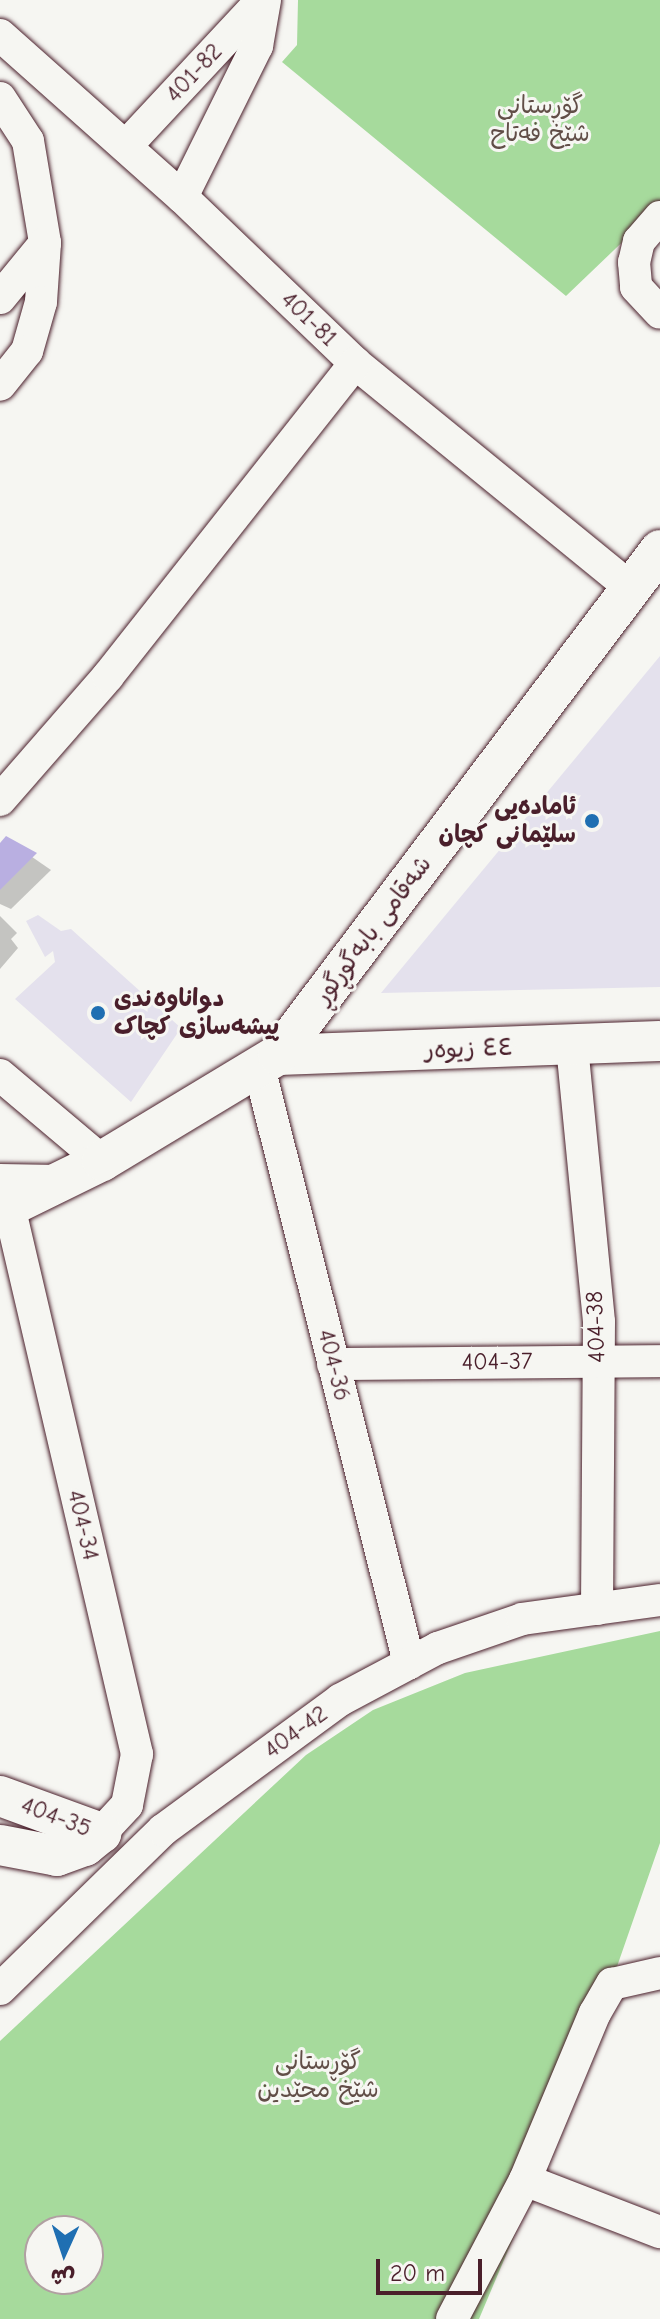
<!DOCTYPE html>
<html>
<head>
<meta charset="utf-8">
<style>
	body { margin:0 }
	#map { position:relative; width:660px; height:2319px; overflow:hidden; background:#f6f6f2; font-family:"Comic Neue","Playpen Sans Arabic",sans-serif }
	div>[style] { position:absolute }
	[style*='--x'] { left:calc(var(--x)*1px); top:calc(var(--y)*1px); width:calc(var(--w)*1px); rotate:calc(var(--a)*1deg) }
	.built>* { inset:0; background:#e4e1ed }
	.green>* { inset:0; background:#a6da9c }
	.shadow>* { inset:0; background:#0003 }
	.building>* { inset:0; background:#b9afe1 }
	.roads { filter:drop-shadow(0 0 2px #4a1f2b) drop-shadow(0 0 2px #4a1f2b) }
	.minor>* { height:32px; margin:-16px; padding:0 16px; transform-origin:16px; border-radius:16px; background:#f6f6f2 }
	.tertiary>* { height:40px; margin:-20px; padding:0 20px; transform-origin:20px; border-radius:20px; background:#f6f6f2 }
	.dots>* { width:22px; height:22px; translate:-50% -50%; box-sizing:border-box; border:4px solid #f6f6f2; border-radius:50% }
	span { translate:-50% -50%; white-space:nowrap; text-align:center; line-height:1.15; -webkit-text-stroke:6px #f6f6f2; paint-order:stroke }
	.street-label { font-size:24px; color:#4a1f2b }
	.park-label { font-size:24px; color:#614e47 }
	.poi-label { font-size:24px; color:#4a1f2b; font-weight:700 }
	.right { translate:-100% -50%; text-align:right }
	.left { translate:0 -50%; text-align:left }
	.north { position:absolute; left:24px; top:2215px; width:80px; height:80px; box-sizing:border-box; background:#f6f6f2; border:2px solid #b1a0a2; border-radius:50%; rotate:183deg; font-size:22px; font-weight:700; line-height:32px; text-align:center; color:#4a1f2b }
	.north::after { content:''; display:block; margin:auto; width:28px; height:36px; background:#1f6fb2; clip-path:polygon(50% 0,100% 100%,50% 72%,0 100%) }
	.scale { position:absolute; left:376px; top:2259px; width:106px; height:36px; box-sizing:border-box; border:4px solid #4a1f2b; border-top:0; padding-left:10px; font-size:24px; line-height:28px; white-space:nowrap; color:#4a1f2b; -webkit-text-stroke:6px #f6f6f2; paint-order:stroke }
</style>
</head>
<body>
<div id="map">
	<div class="built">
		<i style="clip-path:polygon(660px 656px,660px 987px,381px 993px)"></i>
		<i style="clip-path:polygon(38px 915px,61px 931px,71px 929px,181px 1028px,131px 1102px,15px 999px,55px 962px,53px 951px,45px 957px,26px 921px)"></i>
	</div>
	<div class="green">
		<i style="clip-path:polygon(298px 0,660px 0,660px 206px,566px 296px,282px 62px,297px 45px)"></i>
		<i style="clip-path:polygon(evenodd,660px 1631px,660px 1843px,565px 2116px,479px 2319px,0 2319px,0 2041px,306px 1755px,373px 1710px,465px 1673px,660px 1631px,40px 2231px,88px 2231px,88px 2279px,40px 2279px,40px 2231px)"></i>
	</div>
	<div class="shadow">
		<i style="clip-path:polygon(6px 839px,51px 870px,11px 909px,0 904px,0 847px)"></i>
		<i style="clip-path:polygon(0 916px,17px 933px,11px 939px,18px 948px,0 969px)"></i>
	</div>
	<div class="building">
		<i style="clip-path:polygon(6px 836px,37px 853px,0 890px,0 843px)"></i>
	</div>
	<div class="roads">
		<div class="minor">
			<i style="--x:0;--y:35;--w:244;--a:41.7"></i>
			<i style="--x:182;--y:197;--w:240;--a:43.8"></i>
			<i style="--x:355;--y:363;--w:356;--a:39.2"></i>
			<i style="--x:0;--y:98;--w:51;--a:56.9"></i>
			<i style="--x:28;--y:141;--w:103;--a:80.5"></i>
			<i style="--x:45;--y:243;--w:59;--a:93.9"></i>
			<i style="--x:41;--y:302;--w:51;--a:105.9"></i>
			<i style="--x:27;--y:351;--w:43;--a:128.5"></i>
			<i style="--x:126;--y:146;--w:200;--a:-47"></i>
			<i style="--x:182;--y:197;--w:169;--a:-63.6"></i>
			<i style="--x:257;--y:46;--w:47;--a:-80.1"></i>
			<i style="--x:660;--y:217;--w:32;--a:131"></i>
			<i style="--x:639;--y:241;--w:22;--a:103"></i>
			<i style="--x:634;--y:262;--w:25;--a:85"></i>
			<i style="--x:636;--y:287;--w:35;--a:47"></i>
			<i style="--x:0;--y:298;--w:71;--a:-50.7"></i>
			<i style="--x:0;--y:800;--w:164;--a:-48.9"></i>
			<i style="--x:108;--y:676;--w:399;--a:-51.7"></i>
			<i style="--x:572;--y:1046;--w:277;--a:84.4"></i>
			<i style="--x:599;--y:1322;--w:287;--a:90.4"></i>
			<i style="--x:259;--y:1067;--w:615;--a:75.87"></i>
			<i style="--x:0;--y:1075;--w:133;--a:40.1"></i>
			<i style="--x:0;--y:1180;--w:58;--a:1"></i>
			<i style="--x:9;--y:1206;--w:563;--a:76.85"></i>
			<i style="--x:137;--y:1754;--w:52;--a:101.1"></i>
			<i style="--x:127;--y:1805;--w:38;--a:133"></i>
			<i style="--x:333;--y:1364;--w:327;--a:-0.5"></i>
			<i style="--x:0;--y:1989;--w:228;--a:-44.3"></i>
			<i style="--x:163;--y:1830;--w:220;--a:-36.3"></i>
			<i style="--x:340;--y:1700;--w:111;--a:-28"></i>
			<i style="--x:438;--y:1648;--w:89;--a:-19"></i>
			<i style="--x:522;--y:1619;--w:139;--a:-7.8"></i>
			<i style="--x:525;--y:2180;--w:145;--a:21.1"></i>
			<i style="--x:452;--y:2319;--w:157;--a:-62.3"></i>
			<i style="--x:525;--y:2180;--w:181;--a:-67.3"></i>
			<i style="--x:595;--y:2013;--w:34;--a:-60"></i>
			<i style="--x:612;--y:1984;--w:49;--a:-12.9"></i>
		</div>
		<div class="tertiary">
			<i style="--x:278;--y:1055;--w:382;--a:-2.1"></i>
			<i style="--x:0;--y:1211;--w:114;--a:-26.1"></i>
			<i style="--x:102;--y:1161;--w:205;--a:-31.1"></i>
			<i style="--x:278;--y:1055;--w:633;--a:-52.89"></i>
			<i style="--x:0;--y:1796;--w:108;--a:20.1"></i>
			<i style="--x:0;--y:1845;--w:58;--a:10.9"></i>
			<i style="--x:57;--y:1856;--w:30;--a:-20"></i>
			<i style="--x:85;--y:1846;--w:21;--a:-39"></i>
		</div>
	</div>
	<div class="dots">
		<i style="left:592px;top:821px;background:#1f6fb2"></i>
		<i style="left:98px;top:1013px;background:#1f6fb2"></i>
	</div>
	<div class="street-label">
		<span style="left:194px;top:73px;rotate:-47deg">401-82</span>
		<span style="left:309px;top:319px;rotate:44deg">401-81</span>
		<span style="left:373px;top:930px;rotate:-53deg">شەقامی بابەگوڕگوڕ</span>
		<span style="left:469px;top:1049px;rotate:-2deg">٤٤ زیوەر</span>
		<span style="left:596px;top:1327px;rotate:-92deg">404-38</span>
		<span style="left:497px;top:1362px;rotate:-1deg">404-37</span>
		<span style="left:334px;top:1365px;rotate:76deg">404-36</span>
		<span style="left:83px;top:1525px;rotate:77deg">404-34</span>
		<span style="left:296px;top:1732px;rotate:-36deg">404-42</span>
		<span style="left:56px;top:1817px;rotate:21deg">404-35</span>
	</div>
	<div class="park-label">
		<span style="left:540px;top:120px">گۆڕستانی<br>شێخ فەتاح</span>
		<span style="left:318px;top:2076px">گۆڕستانی<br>شێخ محێدین</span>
	</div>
	<div class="poi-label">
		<span class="right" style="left:576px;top:821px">ئامادەیی<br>سلێمانی کچان</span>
		<span class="left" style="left:114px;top:1013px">دواناوەندی<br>پیشەسازی کچاک</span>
	</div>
	<div class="north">ش</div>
	<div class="scale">20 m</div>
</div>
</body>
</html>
